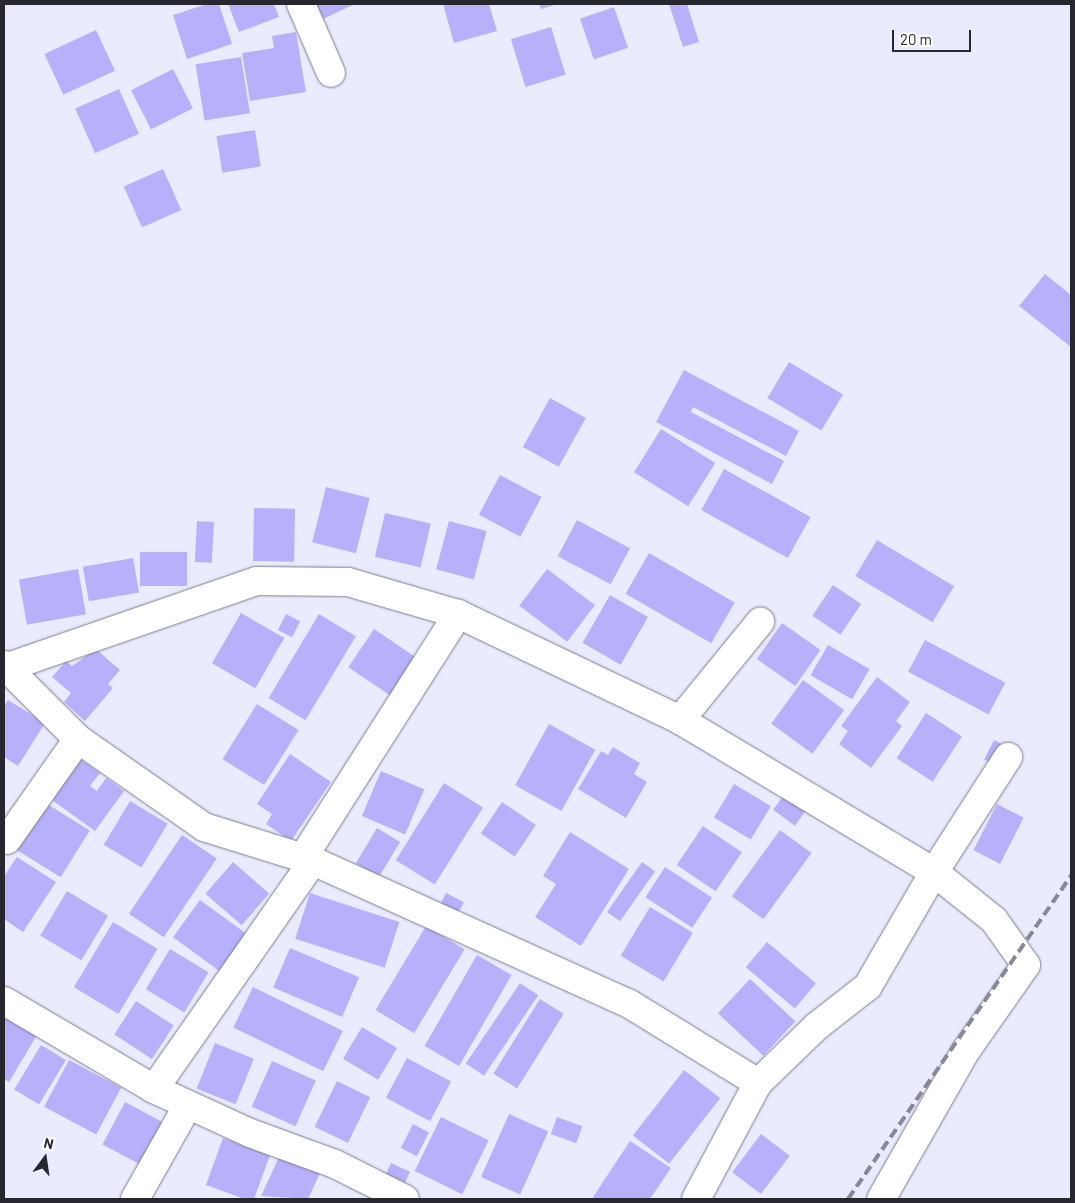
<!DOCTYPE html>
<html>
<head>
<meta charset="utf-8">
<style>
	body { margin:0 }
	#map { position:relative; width:1075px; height:1203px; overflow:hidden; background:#ebebff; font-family:Barlow,sans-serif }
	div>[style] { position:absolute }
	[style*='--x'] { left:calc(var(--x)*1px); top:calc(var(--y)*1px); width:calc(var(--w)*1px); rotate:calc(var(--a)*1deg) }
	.building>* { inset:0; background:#b6b1fa; transform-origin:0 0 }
	.roads { filter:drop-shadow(0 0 1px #7c7c8e) drop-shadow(0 0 1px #7c7c8e) }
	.minor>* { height:28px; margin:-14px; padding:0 14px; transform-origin:14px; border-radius:14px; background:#fff }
	.rail>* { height:4px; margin-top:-2px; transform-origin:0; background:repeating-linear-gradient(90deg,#888896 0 10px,transparent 0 15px) }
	span { translate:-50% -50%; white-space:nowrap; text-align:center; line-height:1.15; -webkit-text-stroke:5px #fff; paint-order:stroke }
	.frame { position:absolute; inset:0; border:5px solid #27272f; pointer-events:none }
	.north { position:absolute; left:20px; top:1133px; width:50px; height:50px; -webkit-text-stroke:4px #fff; paint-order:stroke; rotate:14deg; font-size:14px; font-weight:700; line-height:20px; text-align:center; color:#27272f }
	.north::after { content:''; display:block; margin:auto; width:18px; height:22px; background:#27272f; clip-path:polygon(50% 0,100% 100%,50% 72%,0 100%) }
	.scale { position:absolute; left:892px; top:30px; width:79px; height:22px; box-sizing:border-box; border:2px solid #27272f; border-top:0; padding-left:6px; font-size:15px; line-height:18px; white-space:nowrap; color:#27272f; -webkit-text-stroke:4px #fff; paint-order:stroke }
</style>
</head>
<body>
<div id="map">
	<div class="building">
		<i style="clip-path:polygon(207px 4px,219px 4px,232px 44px,187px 59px,173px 15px)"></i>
		<i style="clip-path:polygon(228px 4px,274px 4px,279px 17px,239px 32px)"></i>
		<i style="clip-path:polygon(313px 4px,355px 4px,321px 20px)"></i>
		<i style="clip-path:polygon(443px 4px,489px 4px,497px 31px,454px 43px)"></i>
		<i style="clip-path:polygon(539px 4px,558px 4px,541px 9px)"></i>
		<i style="clip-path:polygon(669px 4px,687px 4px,699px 42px,683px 47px)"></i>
		<i style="left:614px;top:7px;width:43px;height:36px;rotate:71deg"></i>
		<i style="left:551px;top:27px;width:50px;height:42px;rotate:73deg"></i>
		<i style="left:96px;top:30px;width:45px;height:57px;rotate:65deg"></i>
		<i style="clip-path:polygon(296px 32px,306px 92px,250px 101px,242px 53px,274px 48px,272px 36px)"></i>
		<i style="left:241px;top:57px;width:57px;height:46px;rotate:81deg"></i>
		<i style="left:173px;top:69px;width:44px;height:47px;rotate:63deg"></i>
		<i style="left:119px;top:89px;width:49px;height:48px;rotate:66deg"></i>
		<i style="left:255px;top:130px;width:37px;height:39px;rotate:81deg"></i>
		<i style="left:163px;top:169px;width:45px;height:43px;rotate:66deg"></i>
		<i style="clip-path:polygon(1045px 274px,1071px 295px,1071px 347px,1019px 306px)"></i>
		<i style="left:789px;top:362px;width:63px;height:42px;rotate:31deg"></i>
		<i style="clip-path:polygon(684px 370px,799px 431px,786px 456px,693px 407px,691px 412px,784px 461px,772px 484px,656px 422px)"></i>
		<i style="left:550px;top:398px;width:41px;height:56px;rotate:29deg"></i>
		<i style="left:661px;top:429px;width:64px;height:51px;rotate:32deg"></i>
		<i style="left:724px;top:469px;width:99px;height:47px;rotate:29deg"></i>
		<i style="left:500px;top:475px;width:47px;height:45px;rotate:28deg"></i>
		<i style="left:326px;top:487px;width:45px;height:57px;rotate:14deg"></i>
		<i style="left:254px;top:508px;width:41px;height:53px;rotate:1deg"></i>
		<i style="left:385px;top:513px;width:47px;height:45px;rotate:13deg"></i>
		<i style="left:577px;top:520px;width:60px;height:41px;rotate:28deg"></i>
		<i style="left:197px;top:521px;width:17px;height:41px;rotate:3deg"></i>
		<i style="left:449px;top:521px;width:39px;height:50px;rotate:15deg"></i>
		<i style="left:877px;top:540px;width:90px;height:42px;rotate:31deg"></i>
		<i style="left:187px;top:552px;width:34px;height:47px;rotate:90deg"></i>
		<i style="left:649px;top:553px;width:99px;height:47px;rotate:30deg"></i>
		<i style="left:133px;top:558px;width:35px;height:51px;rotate:80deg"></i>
		<i style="left:78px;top:569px;width:46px;height:60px;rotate:80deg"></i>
		<i style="left:547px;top:569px;width:60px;height:46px;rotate:37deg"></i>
		<i style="left:833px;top:585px;width:34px;height:37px;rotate:34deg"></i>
		<i style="left:610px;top:595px;width:44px;height:55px;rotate:30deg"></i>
		<i style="left:241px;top:613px;width:50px;height:58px;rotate:30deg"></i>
		<i style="left:286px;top:614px;width:16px;height:18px;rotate:27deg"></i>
		<i style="left:319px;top:614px;width:43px;height:98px;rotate:31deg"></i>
		<i style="left:782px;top:623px;width:47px;height:44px;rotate:35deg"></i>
		<i style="left:374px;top:629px;width:53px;height:46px;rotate:34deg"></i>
		<i style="left:925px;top:640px;width:91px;height:36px;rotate:28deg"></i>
		<i style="left:828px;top:645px;width:48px;height:35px;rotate:30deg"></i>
		<i style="clip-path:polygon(96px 649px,120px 670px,108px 684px,113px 688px,85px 721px,64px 702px,71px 693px,52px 677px,66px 661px,72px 666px)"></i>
		<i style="clip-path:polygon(877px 677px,910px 702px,896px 721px,902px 726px,871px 768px,839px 744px,848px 731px,841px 726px)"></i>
		<i style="left:803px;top:680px;width:51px;height:54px;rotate:36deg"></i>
		<i style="clip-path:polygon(8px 700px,45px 723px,18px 766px,4px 757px,4px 706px)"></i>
		<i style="left:257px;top:704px;width:49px;height:65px;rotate:32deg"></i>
		<i style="left:926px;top:713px;width:43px;height:54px;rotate:33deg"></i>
		<i style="left:549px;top:724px;width:53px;height:70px;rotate:29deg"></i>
		<i style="left:994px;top:740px;width:13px;height:22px;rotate:27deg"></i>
		<i style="clip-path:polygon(613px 747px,640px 763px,634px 774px,647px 782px,626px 818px,578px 789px,601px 751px,608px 755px)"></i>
		<i style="clip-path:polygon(290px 754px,331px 782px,291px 841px,266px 824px,272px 814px,257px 804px)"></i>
		<i style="clip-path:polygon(81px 760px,100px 773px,90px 786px,97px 791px,106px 778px,124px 791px,95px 831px,52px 800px)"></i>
		<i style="left:381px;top:771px;width:47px;height:49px;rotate:23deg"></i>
		<i style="left:444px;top:783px;width:46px;height:91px;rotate:32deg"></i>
		<i style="left:734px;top:784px;width:43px;height:39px;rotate:31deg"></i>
		<i style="left:786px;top:792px;width:27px;height:22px;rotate:36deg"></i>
		<i style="left:130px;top:801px;width:44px;height:51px;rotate:31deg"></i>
		<i style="left:44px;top:802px;width:54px;height:55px;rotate:32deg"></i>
		<i style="left:502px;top:802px;width:41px;height:38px;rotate:34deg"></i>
		<i style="left:997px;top:804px;width:30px;height:52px;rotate:27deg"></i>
		<i style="left:703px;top:826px;width:47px;height:47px;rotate:34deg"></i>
		<i style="left:377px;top:828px;width:27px;height:41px;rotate:31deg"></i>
		<i style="left:780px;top:830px;width:39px;height:82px;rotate:36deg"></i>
		<i style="clip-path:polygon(570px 832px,629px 869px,581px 946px,535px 917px,556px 884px,543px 876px)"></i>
		<i style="left:182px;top:835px;width:42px;height:95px;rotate:34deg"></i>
		<i style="clip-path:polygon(17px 857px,56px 882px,23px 932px,4px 919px,4px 876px)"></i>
		<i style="left:233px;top:862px;width:48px;height:42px;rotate:41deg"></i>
		<i style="left:642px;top:862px;width:16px;height:61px;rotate:35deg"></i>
		<i style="left:665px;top:867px;width:56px;height:36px;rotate:33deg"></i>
		<i style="left:67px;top:891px;width:48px;height:52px;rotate:31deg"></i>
		<i style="left:310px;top:893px;width:94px;height:48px;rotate:18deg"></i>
		<i style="left:446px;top:893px;width:20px;height:14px;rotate:27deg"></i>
		<i style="left:200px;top:900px;width:62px;height:46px;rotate:36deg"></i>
		<i style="left:650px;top:907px;width:50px;height:57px;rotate:31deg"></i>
		<i style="left:113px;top:922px;width:52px;height:76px;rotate:31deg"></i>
		<i style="left:426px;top:926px;width:45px;height:98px;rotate:31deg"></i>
		<i style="left:767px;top:942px;width:64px;height:33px;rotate:40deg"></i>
		<i style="left:290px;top:948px;width:75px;height:43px;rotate:23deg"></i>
		<i style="left:170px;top:949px;width:45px;height:47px;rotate:31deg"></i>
		<i style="left:477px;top:955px;width:40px;height:105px;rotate:30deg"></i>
		<i style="left:750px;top:979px;width:62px;height:47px;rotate:43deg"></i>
		<i style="left:520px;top:983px;width:22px;height:97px;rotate:34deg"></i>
		<i style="left:253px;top:987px;width:100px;height:45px;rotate:26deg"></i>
		<i style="left:540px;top:999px;width:28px;height:88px;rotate:32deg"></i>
		<i style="left:136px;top:1001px;width:45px;height:40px;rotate:33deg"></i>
		<i style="clip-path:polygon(4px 1016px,37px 1035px,9px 1082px,4px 1079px)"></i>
		<i style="left:362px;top:1027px;width:41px;height:37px;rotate:31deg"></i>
		<i style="left:215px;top:1043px;width:42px;height:49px;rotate:22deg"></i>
		<i style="left:41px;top:1045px;width:29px;height:52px;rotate:31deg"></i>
		<i style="left:407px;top:1058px;width:50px;height:45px;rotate:28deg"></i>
		<i style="left:69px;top:1060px;width:59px;height:53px;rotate:28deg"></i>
		<i style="left:272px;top:1061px;width:48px;height:50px;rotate:24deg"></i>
		<i style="left:684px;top:1070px;width:46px;height:83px;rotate:38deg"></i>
		<i style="left:337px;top:1081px;width:37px;height:51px;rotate:26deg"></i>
		<i style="left:125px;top:1102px;width:43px;height:48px;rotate:28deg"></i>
		<i style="left:509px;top:1114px;width:43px;height:69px;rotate:24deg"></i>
		<i style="left:441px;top:1117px;width:53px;height:60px;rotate:26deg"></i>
		<i style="left:557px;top:1117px;width:27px;height:18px;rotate:20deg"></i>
		<i style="left:413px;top:1124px;width:18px;height:27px;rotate:27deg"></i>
		<i style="left:761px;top:1134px;width:36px;height:48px;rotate:37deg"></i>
		<i style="left:223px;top:1138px;width:50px;height:50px;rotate:20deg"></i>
		<i style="clip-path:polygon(630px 1141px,671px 1168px,650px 1199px,596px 1199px,593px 1197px)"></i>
		<i style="clip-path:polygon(280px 1155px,320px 1173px,308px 1199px,261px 1196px)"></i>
		<i style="left:391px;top:1163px;width:21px;height:12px;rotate:25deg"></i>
	</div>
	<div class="roads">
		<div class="minor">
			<i style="--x:301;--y:4;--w:75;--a:66.5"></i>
			<i style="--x:4;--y:665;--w:105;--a:45"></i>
			<i style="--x:78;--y:739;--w:154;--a:34.9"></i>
			<i style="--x:204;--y:827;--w:114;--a:17.3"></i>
			<i style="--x:8;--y:667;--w:263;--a:-19.1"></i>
			<i style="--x:257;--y:581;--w:91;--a:0.6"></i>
			<i style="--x:348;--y:582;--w:115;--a:16.2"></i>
			<i style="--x:458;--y:614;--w:246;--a:25.5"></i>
			<i style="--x:680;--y:720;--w:296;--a:30.9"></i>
			<i style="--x:934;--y:872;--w:77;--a:38.7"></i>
			<i style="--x:994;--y:920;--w:55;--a:54.6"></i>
			<i style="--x:1026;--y:965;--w:106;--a:125"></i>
			<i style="--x:965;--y:1052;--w:169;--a:119.7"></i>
			<i style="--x:680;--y:720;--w:127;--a:-50.8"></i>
			<i style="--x:7;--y:840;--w:123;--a:-54.9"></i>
			<i style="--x:304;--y:856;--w:287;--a:-57.5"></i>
			<i style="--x:4;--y:1001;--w:174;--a:30.4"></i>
			<i style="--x:154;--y:1089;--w:106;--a:24.6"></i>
			<i style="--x:250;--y:1133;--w:90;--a:20"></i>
			<i style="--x:335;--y:1164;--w:78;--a:26.6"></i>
			<i style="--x:154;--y:1089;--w:278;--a:-55.1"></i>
			<i style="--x:313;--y:861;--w:346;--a:24.3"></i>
			<i style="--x:628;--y:1003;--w:153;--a:31.6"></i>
			<i style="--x:758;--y:1083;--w:82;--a:-44"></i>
			<i style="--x:817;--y:1026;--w:65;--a:-38.1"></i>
			<i style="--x:868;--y:986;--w:132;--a:-59.9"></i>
			<i style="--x:934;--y:872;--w:137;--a:-57.2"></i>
			<i style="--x:135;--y:1199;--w:108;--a:-60.6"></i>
			<i style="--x:696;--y:1199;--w:132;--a:-61.9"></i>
		</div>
	</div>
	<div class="rail">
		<i style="--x:848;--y:1199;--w:393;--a:-55.4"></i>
	</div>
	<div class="frame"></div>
	<div class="north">N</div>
	<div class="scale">20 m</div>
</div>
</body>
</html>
